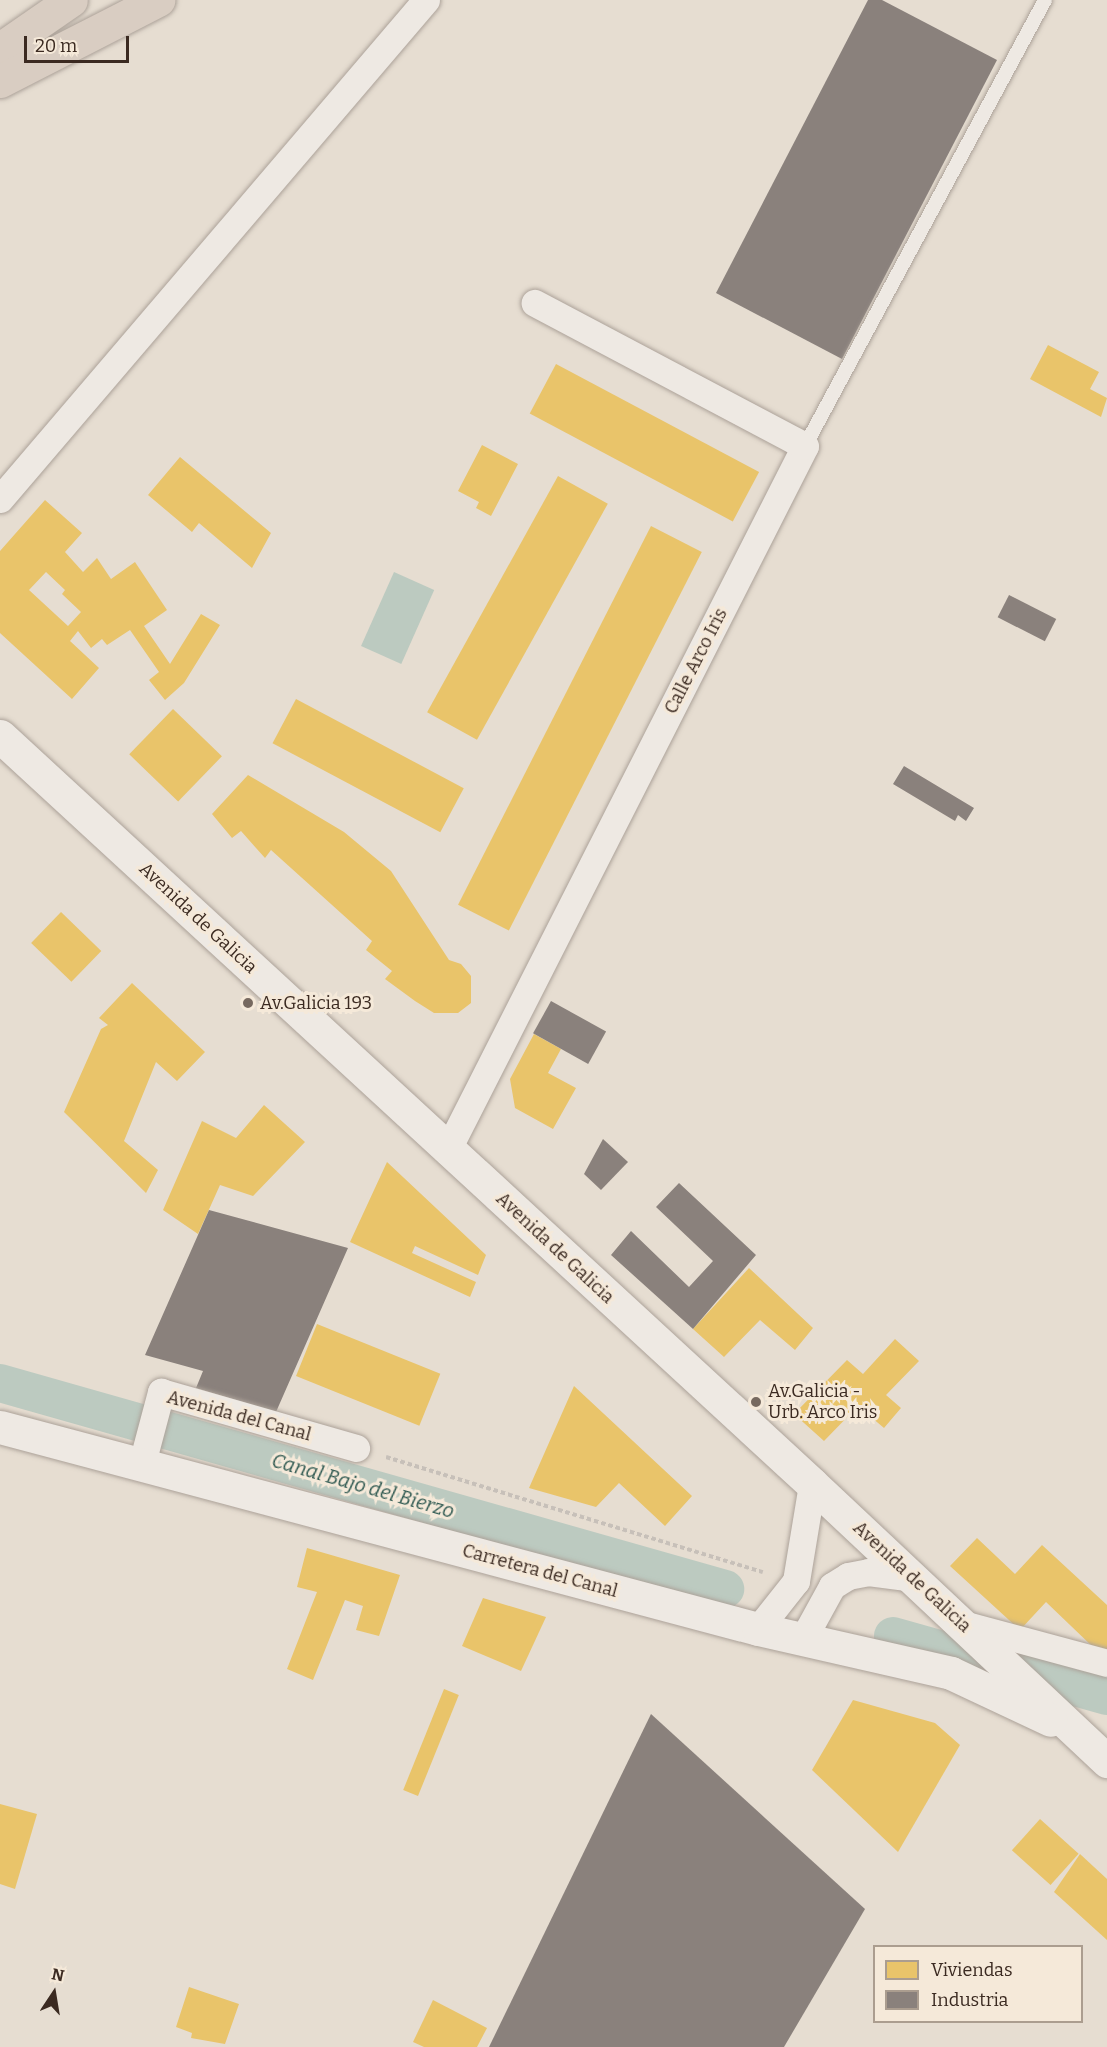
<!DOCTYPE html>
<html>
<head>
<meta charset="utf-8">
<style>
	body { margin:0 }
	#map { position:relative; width:1107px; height:2047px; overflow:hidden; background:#e6ddd1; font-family:Bitter,serif }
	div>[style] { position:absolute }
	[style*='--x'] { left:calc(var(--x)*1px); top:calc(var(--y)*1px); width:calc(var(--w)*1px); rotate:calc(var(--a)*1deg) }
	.water>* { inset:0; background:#bccac0; transform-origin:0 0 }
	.homes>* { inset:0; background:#e9c46a; transform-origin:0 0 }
	.industry>* { inset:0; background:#8a817c; transform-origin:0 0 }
	.canal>* { height:38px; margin:-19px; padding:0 19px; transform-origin:19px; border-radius:19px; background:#bccac0 }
	.path>* { height:4px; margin-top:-2px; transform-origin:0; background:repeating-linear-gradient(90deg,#c7c0b9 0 4.5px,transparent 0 7.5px) }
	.roads { filter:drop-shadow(0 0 2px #aca299) drop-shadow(0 0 2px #aca299) }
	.lane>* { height:14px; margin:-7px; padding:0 7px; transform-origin:7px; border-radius:7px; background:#eee9e3 }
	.street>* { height:27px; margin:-13.5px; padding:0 13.5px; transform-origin:13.5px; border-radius:13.5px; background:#eee9e3 }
	.secondary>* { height:33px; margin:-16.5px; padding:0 16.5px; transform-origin:16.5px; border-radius:16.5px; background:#eee9e3 }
	.highway>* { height:33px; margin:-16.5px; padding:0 16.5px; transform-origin:16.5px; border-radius:16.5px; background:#d9cdc2 }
	.dots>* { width:16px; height:16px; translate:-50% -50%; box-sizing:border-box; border:3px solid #f5e9d9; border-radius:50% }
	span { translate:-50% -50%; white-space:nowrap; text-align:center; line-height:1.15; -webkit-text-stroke:6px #f5e9d9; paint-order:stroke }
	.street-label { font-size:18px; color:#3b2a21 }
	.poi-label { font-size:18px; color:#3b2a21 }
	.left { translate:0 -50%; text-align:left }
	.water-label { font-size:20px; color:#315a52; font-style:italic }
	.legend { position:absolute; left:873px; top:1945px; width:210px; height:78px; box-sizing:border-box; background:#f5e9d9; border:2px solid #ab9d8f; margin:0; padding:8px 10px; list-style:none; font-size:18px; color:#3b2a21 }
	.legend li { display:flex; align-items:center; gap:12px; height:30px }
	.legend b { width:30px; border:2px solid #ab9d8f }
	.north { position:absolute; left:24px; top:1963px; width:60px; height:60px; -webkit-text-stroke:4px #f5e9d9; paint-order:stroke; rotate:12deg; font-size:16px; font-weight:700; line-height:24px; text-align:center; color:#3b2a21 }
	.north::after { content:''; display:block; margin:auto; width:21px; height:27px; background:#3b2a21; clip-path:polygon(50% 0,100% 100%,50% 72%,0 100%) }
	.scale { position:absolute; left:24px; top:36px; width:105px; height:27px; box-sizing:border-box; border:3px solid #3b2a21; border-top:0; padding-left:8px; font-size:18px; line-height:21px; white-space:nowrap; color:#3b2a21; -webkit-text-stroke:4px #f5e9d9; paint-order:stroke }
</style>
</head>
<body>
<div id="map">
	<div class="water">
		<i style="left:394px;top:572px;width:44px;height:81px;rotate:24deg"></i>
	</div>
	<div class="homes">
		<i style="clip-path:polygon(1048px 345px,1099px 372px,1090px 389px,1107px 398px,1101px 417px,1030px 379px)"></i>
		<i style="left:556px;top:364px;width:230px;height:56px;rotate:28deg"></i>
		<i style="clip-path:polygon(482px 445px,518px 464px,491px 516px,476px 508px,479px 502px,458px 491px)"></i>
		<i style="clip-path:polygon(180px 457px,271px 533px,252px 568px,199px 523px,192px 532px,148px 495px)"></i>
		<i style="left:558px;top:476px;width:57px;height:270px;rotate:29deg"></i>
		<i style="clip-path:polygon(evenodd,45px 500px,82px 533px,65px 552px,83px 572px,97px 558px,111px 579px,135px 562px,167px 610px,144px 626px,170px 664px,201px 614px,220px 625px,184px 683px,165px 700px,149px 680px,159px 672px,130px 630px,107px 645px,102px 639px,91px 648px,78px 631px,70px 641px,99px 668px,72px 699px,0 633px,0 551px,45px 500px,46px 572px,65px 590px,62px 594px,81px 612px,68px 626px,29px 590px,46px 572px)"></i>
		<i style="left:651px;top:526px;width:57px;height:425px;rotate:27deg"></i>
		<i style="left:296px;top:699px;width:190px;height:50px;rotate:28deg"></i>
		<i style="left:173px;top:709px;width:68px;height:63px;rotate:44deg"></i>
		<i style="clip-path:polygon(248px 775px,344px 832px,391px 871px,449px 960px,461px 964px,471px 976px,471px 1003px,458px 1013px,434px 1013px,415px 1001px,385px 979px,392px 971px,366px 950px,372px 941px,271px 850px,265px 858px,241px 831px,232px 838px,212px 814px)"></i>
		<i style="left:61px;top:912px;width:56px;height:43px;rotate:44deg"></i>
		<i style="clip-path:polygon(132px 983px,205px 1052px,177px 1081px,156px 1062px,124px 1141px,158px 1170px,146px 1193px,64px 1112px,101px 1029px,108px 1025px,99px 1018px)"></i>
		<i style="clip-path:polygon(534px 1034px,561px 1049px,548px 1073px,576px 1088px,553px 1129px,515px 1108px,510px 1079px)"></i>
		<i style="clip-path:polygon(264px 1105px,305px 1142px,253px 1196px,220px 1185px,198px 1234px,163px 1210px,202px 1121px,236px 1138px)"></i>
		<i style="clip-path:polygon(387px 1162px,486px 1255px,478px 1275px,415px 1246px,412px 1253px,476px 1282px,470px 1297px,350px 1242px)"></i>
		<i style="clip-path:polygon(749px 1268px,813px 1328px,795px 1350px,760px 1320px,724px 1357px,693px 1329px)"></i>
		<i style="left:317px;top:1324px;width:133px;height:56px;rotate:22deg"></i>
		<i style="clip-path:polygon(895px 1339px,919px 1361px,886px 1395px,901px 1408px,884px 1428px,858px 1406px,824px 1441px,794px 1414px,847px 1360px,863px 1374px)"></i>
		<i style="clip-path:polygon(574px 1386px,692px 1496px,665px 1526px,619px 1483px,596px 1507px,529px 1488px)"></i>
		<i style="clip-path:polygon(977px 1538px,1015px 1574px,1042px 1545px,1107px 1605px,1107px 1652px,1095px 1649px,1046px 1602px,1020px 1630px,950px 1566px)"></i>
		<i style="clip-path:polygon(307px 1548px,400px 1575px,379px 1636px,356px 1630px,363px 1606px,345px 1600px,313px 1680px,287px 1669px,317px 1592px,297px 1587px)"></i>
		<i style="clip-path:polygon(483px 1598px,546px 1617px,521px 1671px,462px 1646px)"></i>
		<i style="left:444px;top:1689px;width:16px;height:109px;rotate:22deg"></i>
		<i style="clip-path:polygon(853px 1700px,935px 1723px,960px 1745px,898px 1852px,812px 1770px)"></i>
		<i style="clip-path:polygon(0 1804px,37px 1814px,15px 1889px,0 1884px)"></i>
		<i style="left:1040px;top:1819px;width:52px;height:42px;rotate:42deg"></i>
		<i style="clip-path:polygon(1080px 1854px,1107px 1879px,1107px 1940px,1054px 1892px)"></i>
		<i style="clip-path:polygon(189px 1987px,239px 2004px,225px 2044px,191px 2038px,192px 2033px,176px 2027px)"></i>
		<i style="clip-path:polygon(433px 2000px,487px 2028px,477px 2047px,424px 2047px,413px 2042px)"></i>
	</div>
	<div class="industry">
		<i style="clip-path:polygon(868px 0,882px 0,997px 60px,842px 359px,716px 293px)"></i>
		<i style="left:1009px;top:595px;width:53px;height:25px;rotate:27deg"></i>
		<i style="clip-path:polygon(904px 766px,974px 808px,966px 821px,958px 815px,955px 821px,893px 784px)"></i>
		<i style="left:551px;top:1001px;width:63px;height:37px;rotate:29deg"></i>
		<i style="clip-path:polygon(603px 1139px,628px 1162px,601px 1190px,584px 1174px)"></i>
		<i style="clip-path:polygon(679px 1183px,756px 1255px,693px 1329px,611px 1255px,631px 1231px,689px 1287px,713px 1261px,656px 1207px)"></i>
		<i style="clip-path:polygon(209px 1210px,348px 1248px,276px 1412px,196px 1388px,203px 1371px,145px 1355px)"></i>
		<i style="clip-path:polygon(651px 1714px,865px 1909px,784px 2047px,489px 2047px)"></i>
	</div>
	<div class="canal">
		<i style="--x:0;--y:1383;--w:754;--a:15.86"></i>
		<i style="--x:893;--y:1636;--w:222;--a:15.7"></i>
	</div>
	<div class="path">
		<i style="--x:386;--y:1457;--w:394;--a:17"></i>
	</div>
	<div class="roads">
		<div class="lane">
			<i style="--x:805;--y:446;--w:506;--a:-61.71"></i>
		</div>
		<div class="street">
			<i style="--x:0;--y:499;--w:656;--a:-49.51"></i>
			<i style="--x:448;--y:1149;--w:788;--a:-63.08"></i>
			<i style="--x:805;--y:446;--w:306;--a:-152.1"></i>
			<i style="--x:141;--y:1467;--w:78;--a:-75.1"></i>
			<i style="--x:161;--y:1392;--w:203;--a:16"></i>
			<i style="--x:959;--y:1623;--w:153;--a:15.1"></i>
			<i style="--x:758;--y:1629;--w:61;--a:-51.6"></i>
			<i style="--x:796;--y:1581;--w:98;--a:-80.6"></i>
			<i style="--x:815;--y:1642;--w:15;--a:-113"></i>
			<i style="--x:809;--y:1628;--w:48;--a:-61.3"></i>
			<i style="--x:832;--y:1586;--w:19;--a:-32"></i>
			<i style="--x:848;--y:1576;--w:20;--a:-11"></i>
			<i style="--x:868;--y:1572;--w:45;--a:7.6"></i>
		</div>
		<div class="secondary">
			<i style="--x:0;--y:736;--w:1104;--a:42.65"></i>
			<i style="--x:812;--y:1484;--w:405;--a:43.2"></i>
			<i style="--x:0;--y:1427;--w:784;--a:14.92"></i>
			<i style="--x:758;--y:1629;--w:198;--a:12.8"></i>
			<i style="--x:951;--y:1673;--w:110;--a:25.2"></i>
		</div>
		<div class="highway">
			<i style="--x:0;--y:49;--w:86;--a:-34.6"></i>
			<i style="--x:0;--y:81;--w:178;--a:-27.1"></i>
		</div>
	</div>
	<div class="dots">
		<i style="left:248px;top:1003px;background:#77695f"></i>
		<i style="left:756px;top:1402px;background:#77695f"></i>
	</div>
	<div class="street-label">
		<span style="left:696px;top:661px;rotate:-63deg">Calle Arco Iris</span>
		<span style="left:198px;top:918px;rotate:43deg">Avenida de Galicia</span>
		<span style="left:555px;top:1248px;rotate:43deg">Avenida de Galicia</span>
		<span style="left:239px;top:1416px;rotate:15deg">Avenida del Canal</span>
		<span style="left:540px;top:1571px;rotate:15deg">Carretera del Canal</span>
		<span style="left:912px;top:1577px;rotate:43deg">Avenida de Galicia</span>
	</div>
	<div class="poi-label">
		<span class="left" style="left:260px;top:1003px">Av.Galicia 193</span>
		<span class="left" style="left:768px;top:1402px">Av.Galicia -<br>Urb. Arco Iris</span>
	</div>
	<div class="water-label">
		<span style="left:363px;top:1486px;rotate:16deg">Canal Bajo del Bierzo</span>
	</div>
	<ul class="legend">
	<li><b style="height:16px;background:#e9c46a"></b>Viviendas</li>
	<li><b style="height:16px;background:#8a817c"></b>Industria</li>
	</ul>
	<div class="north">N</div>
	<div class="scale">20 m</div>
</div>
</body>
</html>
